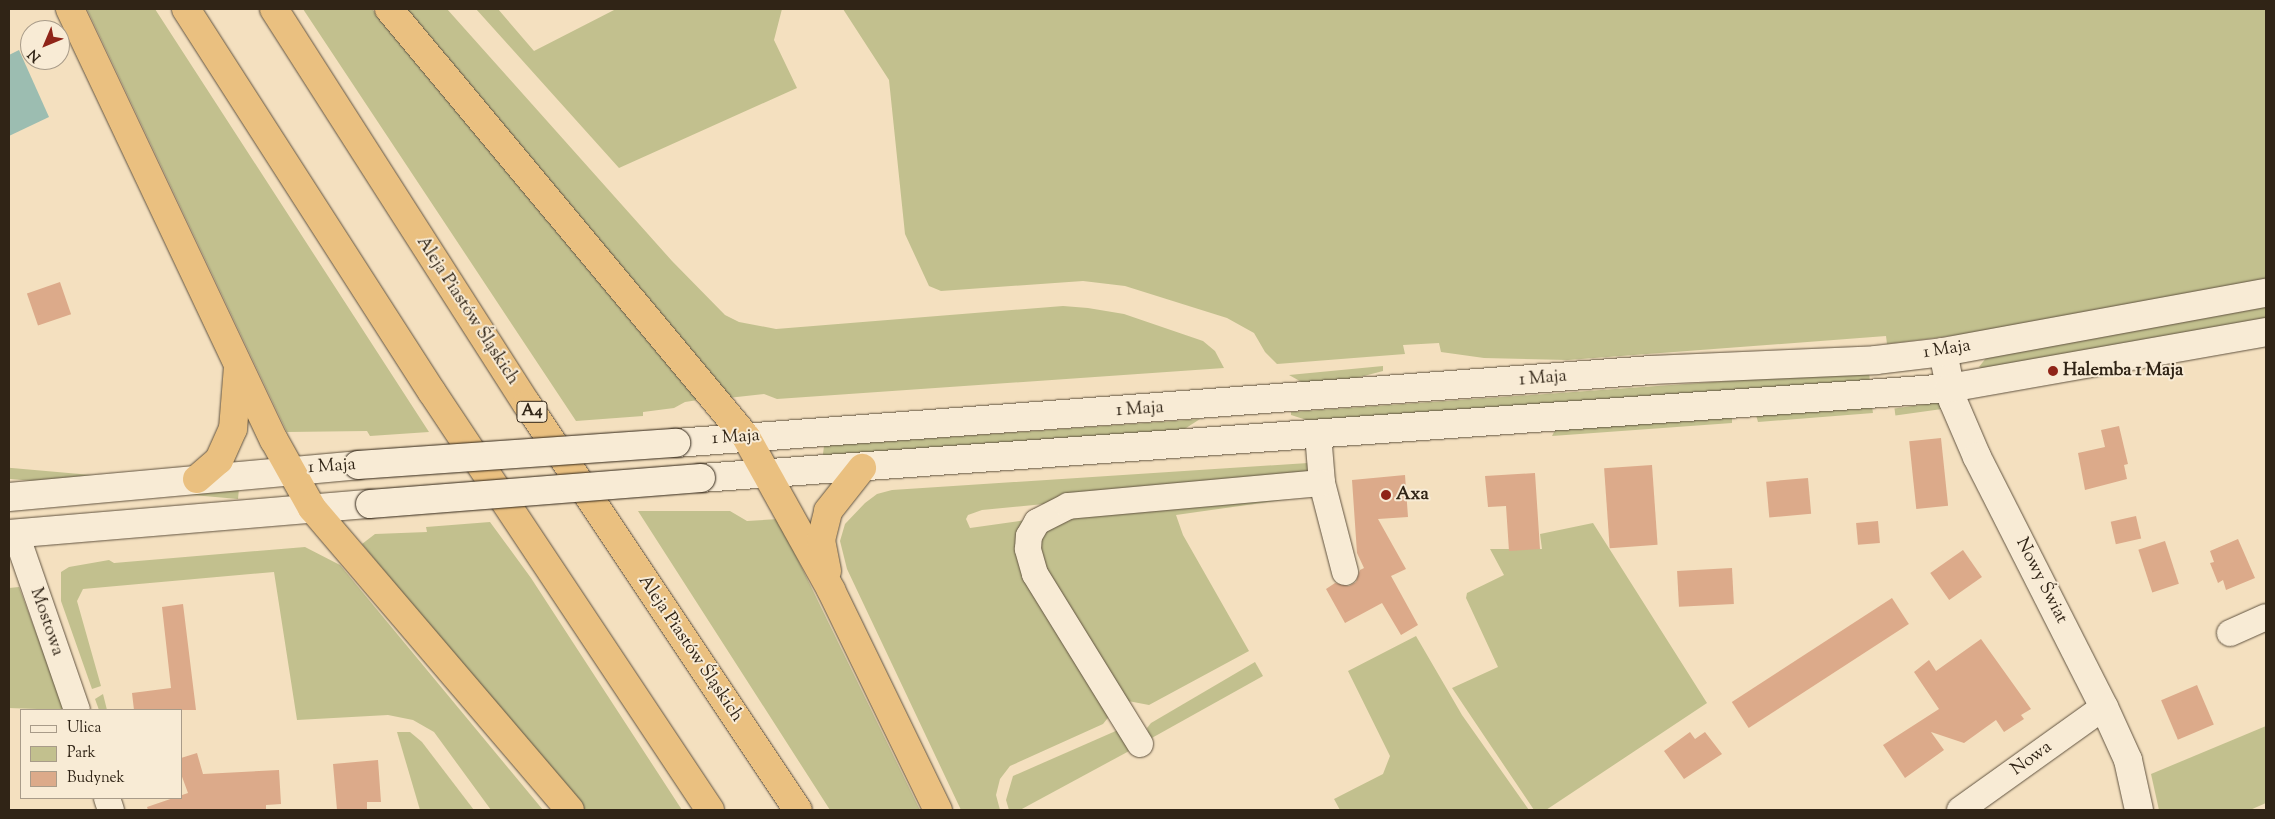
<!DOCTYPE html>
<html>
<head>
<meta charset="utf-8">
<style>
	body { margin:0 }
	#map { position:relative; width:2275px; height:819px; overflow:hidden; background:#f4e0bf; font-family:"Sorts Mill Goudy",serif }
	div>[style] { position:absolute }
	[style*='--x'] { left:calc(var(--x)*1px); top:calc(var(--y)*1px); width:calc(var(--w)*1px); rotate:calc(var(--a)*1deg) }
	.green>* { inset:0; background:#c2c08e; transform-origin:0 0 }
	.water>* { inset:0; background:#9cbdb1 }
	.building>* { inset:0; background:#dcaa8a; transform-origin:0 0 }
	.roads { filter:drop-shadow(0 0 1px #615340) drop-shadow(0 0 1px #615340) }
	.minor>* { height:26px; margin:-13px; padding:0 13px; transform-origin:13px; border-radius:13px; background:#f8ebd5 }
	.tertiary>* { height:28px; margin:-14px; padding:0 14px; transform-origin:14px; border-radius:14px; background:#f8ebd5 }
	.secondary>* { height:28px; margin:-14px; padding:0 14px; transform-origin:14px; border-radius:14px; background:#f8ebd5 }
	.motorway>* { height:28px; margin:-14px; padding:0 14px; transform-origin:14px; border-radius:14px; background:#eac080 }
	.bridges { filter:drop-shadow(0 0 1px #302416) drop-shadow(0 0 1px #302416) }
	.secondary-bridge>* { height:28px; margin:-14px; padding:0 14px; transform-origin:14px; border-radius:14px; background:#f8ebd5 }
	.dots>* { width:14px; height:14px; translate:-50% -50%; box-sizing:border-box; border:2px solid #f8ebd5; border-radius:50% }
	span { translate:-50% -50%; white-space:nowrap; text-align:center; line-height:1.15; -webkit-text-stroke:4px #f8ebd5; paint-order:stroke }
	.shield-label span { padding:1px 4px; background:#f8ebd5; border:1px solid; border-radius:4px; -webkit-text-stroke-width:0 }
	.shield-label { font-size:16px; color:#302416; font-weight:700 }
	.street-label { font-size:18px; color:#302416 }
	.poi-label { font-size:18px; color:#302416; font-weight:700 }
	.left { translate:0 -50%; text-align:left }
	.frame { position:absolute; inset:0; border:10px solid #302416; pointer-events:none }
	.legend { position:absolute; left:20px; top:709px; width:162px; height:90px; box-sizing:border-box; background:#f8ebd5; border:1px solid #a89b89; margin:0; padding:6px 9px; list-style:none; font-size:15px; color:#302416 }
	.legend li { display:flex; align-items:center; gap:10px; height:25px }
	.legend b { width:25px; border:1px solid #a89b89 }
	.north { position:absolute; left:20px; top:20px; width:50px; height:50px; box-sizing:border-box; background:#f8ebd5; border:1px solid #a89b89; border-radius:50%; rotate:225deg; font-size:14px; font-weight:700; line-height:20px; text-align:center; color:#302416 }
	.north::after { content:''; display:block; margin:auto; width:18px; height:22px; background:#8f2418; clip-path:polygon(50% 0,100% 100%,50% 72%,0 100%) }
</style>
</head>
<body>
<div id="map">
	<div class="green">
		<i style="clip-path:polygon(87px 9px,155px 9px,429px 432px,370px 436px,367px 431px,287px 432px)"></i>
		<i style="clip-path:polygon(303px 9px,372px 9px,698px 400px,685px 402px,674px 408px,643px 412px,643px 416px,576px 421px)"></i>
		<i style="clip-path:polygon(404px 9px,447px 9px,672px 261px,725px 315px,739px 322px,776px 329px,1063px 306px,1088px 308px,1124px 314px,1203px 341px,1215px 351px,1224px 368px,777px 399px,764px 394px,728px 398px)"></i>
		<i style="clip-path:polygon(476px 9px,498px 9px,534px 51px,616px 9px,782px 9px,774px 40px,797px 88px,619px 168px)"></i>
		<i style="clip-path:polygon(843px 9px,2266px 9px,2266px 280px,1975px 333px,1887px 344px,1886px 336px,1568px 360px,1484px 358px,1441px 352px,1439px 343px,1403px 345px,1405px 354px,1277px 364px,1265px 352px,1254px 333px,1227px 318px,1125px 286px,1083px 281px,941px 291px,929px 286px,905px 234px,889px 80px)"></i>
		<i style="clip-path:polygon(2266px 307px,2266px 321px,1983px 369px,1979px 367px,1986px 358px)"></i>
		<i style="clip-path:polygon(1383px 366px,1383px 371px,1341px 382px,1307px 385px,1289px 375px)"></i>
		<i style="clip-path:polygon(1869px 371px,1870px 383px,1316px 423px,1291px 415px,1291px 412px)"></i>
		<i style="left:1941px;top:402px;width:7px;height:47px;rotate:82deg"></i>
		<i style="clip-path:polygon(1872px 407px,1873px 413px,1758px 422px,1756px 415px)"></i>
		<i style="clip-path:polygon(1732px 417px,1732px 423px,1552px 436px,1556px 428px)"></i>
		<i style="clip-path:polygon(1200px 419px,1180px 432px,824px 457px,823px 454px,824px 446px)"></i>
		<i style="clip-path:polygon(1308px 463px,1313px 468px,1301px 479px,982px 510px,968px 515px,966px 519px,970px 528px,1026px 520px,1023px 525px,1111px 714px,1103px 724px,1010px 766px,1000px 779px,996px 795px,1000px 810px,961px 810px,847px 569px,840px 541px,845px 524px,865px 503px,877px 494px,892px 490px)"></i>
		<i style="left:239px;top:488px;width:11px;height:231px;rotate:95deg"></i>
		<i style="clip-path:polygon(1317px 495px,1176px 515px,1183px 535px,1249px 651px,1149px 705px,1128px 701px,1043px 572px,1037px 550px,1044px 534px,1066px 516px)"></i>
		<i style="clip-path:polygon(638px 511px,730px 511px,747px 521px,778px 519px,920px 810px,830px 810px)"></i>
		<i style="clip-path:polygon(490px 522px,531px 578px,682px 810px,582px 810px,362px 544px,375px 534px,427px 532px,426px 527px)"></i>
		<i style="clip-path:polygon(1593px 523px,1707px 703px,1546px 810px,1534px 810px,1452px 688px,1498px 667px,1466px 598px,1467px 593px,1504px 575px,1490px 549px,1542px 549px,1540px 534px)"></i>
		<i style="clip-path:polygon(305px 547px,340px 565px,543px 810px,491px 810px,434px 732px,413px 720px,388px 715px,297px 720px,274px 572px,83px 589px,77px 601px,101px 686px,92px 689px,61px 601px,61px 572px,69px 567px,109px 560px,114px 563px)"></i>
		<i style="clip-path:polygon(19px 587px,65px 710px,9px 708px,9px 588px)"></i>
		<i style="clip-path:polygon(1416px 636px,1462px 715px,1529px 810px,1340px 810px,1334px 799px,1383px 774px,1390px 756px,1348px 671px)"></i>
		<i style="clip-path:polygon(1255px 662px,1263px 676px,1150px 739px,1147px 728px,1151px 723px)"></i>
		<i style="clip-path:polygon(103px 694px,107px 710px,99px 710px,95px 699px)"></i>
		<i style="clip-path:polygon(2266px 726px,2266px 803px,2250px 810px,2159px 810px,2151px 774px)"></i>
		<i style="clip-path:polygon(1118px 730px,1131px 750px,1020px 810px,1009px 810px,1006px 800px,1013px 776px)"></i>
		<i style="clip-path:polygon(397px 732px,410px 732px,422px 742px,474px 810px,420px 810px)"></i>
	</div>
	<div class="water">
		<i style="clip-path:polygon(19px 50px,49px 117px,9px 136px,9px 55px)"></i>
	</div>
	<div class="building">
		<i style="left:60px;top:282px;width:34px;height:35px;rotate:71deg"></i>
		<i style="clip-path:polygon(2119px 426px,2128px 464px,2124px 465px,2127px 479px,2085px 490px,2078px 453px,2105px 447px,2101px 430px)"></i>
		<i style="left:1941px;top:438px;width:68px;height:32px;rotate:84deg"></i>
		<i style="left:1652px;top:465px;width:80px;height:48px;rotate:86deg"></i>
		<i style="clip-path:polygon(1535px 473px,1540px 549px,1509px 551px,1506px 506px,1488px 507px,1485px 476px)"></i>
		<i style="clip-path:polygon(1405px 475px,1408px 517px,1378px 519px,1406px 569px,1391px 576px,1418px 625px,1401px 635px,1382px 603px,1345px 623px,1326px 589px,1335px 583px,1349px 586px,1356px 582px,1360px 570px,1364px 568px,1357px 553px,1352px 480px)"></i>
		<i style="left:1808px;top:478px;width:36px;height:42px;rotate:85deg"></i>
		<i style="left:2136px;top:516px;width:23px;height:26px;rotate:77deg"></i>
		<i style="left:1878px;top:521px;width:22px;height:22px;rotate:85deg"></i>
		<i style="clip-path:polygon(2238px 539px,2255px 578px,2226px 590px,2223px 580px,2218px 583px,2210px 563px,2214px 562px,2210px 551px)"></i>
		<i style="left:2165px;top:541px;width:45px;height:28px;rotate:72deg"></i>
		<i style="left:1963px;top:550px;width:33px;height:40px;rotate:55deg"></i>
		<i style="left:1732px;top:568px;width:36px;height:55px;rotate:87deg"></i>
		<i style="left:1892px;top:598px;width:31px;height:191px;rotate:57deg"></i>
		<i style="clip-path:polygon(183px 604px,196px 710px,134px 710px,132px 693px,171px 688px,162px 607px)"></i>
		<i style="clip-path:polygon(1981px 639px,2031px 709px,2021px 715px,2024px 719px,2004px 732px,1996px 720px,1964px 743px,1931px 732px,1944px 750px,1905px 778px,1883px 745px,1939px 709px,1914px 672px,1929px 660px,1936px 671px)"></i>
		<i style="left:2197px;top:685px;width:43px;height:39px;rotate:67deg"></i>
		<i style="clip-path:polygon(1690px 732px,1695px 739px,1705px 732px,1722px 754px,1684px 779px,1664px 751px)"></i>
		<i style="clip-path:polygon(197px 753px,203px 774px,279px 770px,281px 804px,266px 805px,266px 810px,148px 810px,147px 807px,188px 793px,181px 774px,181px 758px)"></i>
		<i style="clip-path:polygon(378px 760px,381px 802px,367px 802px,367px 810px,337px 810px,333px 764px)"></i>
	</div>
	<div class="roads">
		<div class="minor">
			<i style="--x:1318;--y:434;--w:49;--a:85.3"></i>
			<i style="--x:1322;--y:483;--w:92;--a:75.5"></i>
			<i style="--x:16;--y:534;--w:186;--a:70.9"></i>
			<i style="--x:2230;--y:633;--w:39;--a:-24"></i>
			<i style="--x:1140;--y:744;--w:200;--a:-121.7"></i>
			<i style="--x:1035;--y:574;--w:26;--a:-106"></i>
			<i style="--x:1028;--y:549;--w:13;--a:-86"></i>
			<i style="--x:1029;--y:536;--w:16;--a:-60"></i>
			<i style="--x:1037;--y:522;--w:35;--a:-27"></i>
			<i style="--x:1068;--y:506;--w:255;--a:-5.2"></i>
			<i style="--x:107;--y:798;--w:13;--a:72"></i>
			<i style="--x:1960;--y:810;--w:177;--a:-35.6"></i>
		</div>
		<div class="tertiary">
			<i style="--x:1943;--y:352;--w:50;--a:78.5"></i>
			<i style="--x:1953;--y:401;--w:61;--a:66.8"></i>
			<i style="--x:1977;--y:457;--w:280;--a:63.1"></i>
			<i style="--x:2104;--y:707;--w:58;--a:65.6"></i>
			<i style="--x:2128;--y:760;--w:51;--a:77.6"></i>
		</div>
		<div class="secondary">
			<i style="--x:676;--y:443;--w:978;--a:-4.28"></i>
			<i style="--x:1651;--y:370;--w:225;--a:-2.5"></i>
			<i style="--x:1876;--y:360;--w:67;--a:-6.8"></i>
			<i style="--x:1943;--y:352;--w:328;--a:-10.4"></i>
			<i style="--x:701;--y:478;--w:1251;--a:-4.12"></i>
			<i style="--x:1949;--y:388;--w:322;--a:-10"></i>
			<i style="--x:9;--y:497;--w:350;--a:-5.2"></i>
			<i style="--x:9;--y:534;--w:362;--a:-4.8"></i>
		</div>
		<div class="motorway">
			<i style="--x:70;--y:9;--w:477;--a:64.7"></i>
			<i style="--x:274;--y:440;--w:78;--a:60.8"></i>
			<i style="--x:312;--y:508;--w:397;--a:49.5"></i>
			<i style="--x:186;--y:9;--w:455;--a:57.3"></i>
			<i style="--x:432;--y:392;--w:502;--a:56.37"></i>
			<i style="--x:274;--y:9;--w:469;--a:57.4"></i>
			<i style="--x:527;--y:404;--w:488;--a:56.3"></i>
			<i style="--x:389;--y:9;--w:557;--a:50.17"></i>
			<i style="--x:746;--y:437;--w:175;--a:60.9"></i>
			<i style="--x:831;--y:590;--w:245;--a:64.1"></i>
			<i style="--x:197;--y:479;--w:29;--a:-41"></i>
			<i style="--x:219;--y:460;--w:34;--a:-66"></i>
			<i style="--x:233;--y:429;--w:62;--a:-85.4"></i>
			<i style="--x:827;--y:571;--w:32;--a:-101"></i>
			<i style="--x:821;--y:540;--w:30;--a:-76"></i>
			<i style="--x:828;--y:511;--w:55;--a:-51.7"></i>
		</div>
	</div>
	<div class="bridges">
		<div class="secondary-bridge">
			<i style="--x:358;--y:465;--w:319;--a:-4"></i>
			<i style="--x:370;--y:504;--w:332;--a:-4.5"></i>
		</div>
	</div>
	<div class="dots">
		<i style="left:2053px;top:371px;background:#8f2418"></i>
		<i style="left:1386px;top:495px;background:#8f2418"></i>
	</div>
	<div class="shield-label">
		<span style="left:532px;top:412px">A4</span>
	</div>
	<div class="street-label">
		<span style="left:467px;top:311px;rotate:57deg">Aleja Piastów Śląskich</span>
		<span style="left:1947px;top:350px;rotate:-9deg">1 Maja</span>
		<span style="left:1543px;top:379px;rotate:-5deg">1 Maja</span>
		<span style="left:1140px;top:410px;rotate:-4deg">1 Maja</span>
		<span style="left:736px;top:438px;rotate:-4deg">1 Maja</span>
		<span style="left:332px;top:467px;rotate:-4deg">1 Maja</span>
		<span style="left:2041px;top:581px;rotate:63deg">Nowy Świat</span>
		<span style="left:46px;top:622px;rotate:71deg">Mostowa</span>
		<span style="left:690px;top:649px;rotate:56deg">Aleja Piastów Śląskich</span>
		<span style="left:2032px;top:759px;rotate:-36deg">Nowa</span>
	</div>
	<div class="poi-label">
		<span class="left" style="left:2063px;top:371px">Halemba 1 Maja</span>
		<span class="left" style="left:1396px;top:495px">Axa</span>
	</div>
	<div class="frame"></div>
	<ul class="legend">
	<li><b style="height:6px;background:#f8ebd5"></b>Ulica</li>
	<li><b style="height:14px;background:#c2c08e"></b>Park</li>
	<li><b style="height:14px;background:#dcaa8a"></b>Budynek</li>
	</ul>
	<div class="north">N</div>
</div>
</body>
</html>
